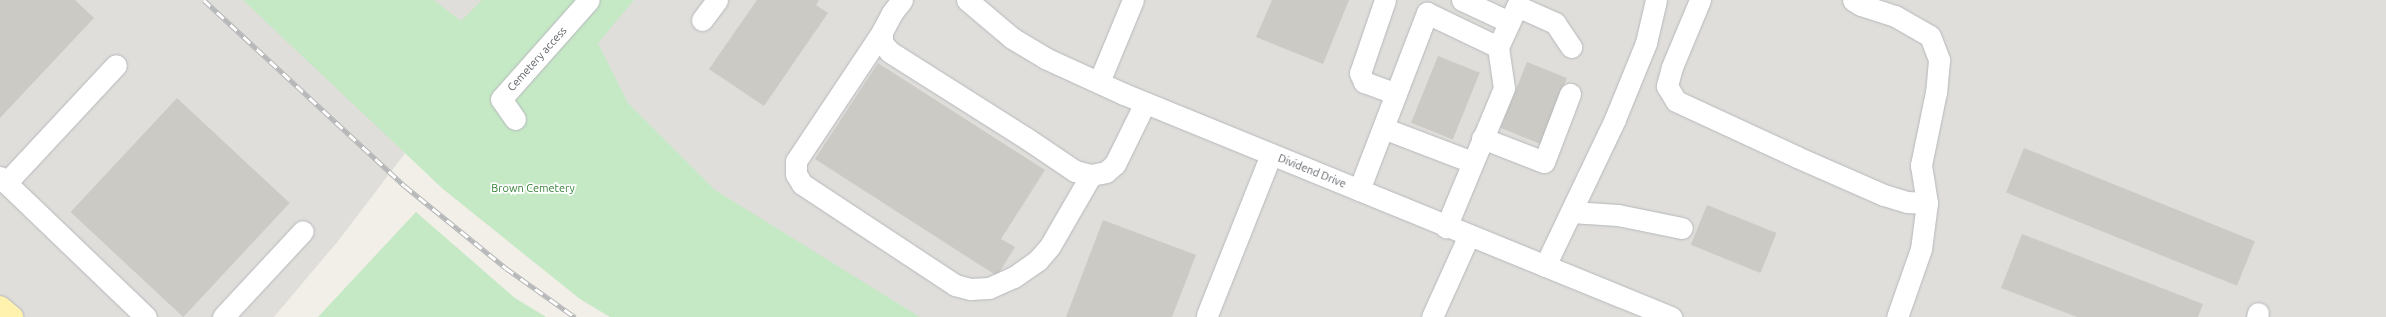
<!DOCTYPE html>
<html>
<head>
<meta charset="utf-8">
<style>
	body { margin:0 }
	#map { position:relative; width:2386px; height:317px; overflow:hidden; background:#f1efe8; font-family:Ubuntu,sans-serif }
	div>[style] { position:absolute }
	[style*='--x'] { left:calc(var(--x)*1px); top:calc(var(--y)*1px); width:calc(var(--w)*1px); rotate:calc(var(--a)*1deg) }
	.industrial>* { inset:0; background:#e0deda }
	.green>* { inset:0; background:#c5e8c5 }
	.building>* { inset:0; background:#cccac5; transform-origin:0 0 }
	.roads { filter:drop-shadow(0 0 1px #b5b8bc) drop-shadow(0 0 1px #b5b8bc) }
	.minor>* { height:21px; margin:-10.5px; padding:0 10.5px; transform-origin:10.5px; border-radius:10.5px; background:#fff }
	.major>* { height:22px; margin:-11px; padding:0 11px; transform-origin:11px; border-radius:11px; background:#fff2af }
	.rail>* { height:4.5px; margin-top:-2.25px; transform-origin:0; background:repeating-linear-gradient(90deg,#fff 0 9px,#b6b7b8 0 18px); box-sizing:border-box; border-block:1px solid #b6b7b8 }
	span { translate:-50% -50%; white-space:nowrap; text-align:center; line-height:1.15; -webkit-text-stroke:3.5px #fff; paint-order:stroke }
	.street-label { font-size:11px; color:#5f6368 }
	.park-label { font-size:11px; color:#348238 }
</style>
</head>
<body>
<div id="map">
	<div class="industrial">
		<i style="clip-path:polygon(0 0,530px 0,468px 71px,338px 241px,274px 317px,0 317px)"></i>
		<i style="clip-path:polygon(533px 0,2386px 0,2386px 317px,893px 317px,721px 226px)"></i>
	</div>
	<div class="green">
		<i style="clip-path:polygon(243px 0,434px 0,461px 21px,482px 0,634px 0,598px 43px,628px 103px,715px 190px,920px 317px,610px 317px,580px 299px,443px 189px)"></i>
		<i style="clip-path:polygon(416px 212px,515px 298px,546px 317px,318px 317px)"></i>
	</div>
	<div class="building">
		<i style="clip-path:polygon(0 0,75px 0,94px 18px,0 118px)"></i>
		<i style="clip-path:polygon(757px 0,819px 0,816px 5px,828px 13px,764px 106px,709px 69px)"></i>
		<i style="clip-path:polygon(1272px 0,1349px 0,1323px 64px,1256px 37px)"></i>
		<i style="left:1438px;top:56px;width:45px;height:72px;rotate:22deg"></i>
		<i style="left:1527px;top:62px;width:43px;height:71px;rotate:22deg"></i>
		<i style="clip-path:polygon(878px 63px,1045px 170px,1001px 239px,1015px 247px,997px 276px,815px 159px)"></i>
		<i style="left:177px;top:98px;width:154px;height:156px;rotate:43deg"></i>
		<i style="left:2024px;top:148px;width:249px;height:48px;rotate:22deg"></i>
		<i style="left:1707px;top:205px;width:75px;height:43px;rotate:22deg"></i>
		<i style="clip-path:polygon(1103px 220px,1196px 255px,1172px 317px,1066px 317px)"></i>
		<i style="clip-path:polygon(2022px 234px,2203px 304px,2198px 317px,2077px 317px,2001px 288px)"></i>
	</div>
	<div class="roads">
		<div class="minor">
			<i style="--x:902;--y:0;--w:16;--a:128"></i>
			<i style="--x:892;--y:13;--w:21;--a:118"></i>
			<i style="--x:882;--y:32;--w:11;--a:90"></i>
			<i style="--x:882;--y:43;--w:12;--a:48"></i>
			<i style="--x:890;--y:52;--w:161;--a:32.3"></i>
			<i style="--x:1026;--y:138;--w:59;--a:34"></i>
			<i style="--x:1075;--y:171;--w:16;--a:14"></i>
			<i style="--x:1091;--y:175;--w:15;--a:-11"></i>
			<i style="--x:1106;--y:172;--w:12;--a:-42"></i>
			<i style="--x:1115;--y:164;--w:68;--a:-63.8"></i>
			<i style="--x:967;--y:0;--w:59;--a:40.2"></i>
			<i style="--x:1012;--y:38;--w:39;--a:31"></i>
			<i style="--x:1045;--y:58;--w:87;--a:24.5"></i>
			<i style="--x:1124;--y:94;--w:591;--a:22.18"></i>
			<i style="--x:1385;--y:0;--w:77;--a:108.9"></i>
			<i style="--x:1360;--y:73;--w:10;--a:66"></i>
			<i style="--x:1364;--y:82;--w:33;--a:20"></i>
			<i style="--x:1462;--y:0;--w:52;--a:25.1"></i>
			<i style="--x:1700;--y:0;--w:73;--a:112.7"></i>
			<i style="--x:1672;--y:67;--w:20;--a:105"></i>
			<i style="--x:1667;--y:86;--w:17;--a:59"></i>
			<i style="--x:1676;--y:101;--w:133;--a:24.8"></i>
			<i style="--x:1797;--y:157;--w:95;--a:23.6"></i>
			<i style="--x:1884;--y:195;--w:24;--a:17"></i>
			<i style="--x:1907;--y:202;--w:20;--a:3"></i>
			<i style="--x:1853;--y:0;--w:9;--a:32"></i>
			<i style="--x:1861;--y:5;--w:36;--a:18"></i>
			<i style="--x:1895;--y:16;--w:40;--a:29.7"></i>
			<i style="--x:1930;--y:36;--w:26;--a:69"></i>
			<i style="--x:1939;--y:60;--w:32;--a:95"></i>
			<i style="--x:1936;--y:92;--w:75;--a:101.6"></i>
			<i style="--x:1921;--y:165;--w:38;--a:81"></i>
			<i style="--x:1927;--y:203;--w:46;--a:97.4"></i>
			<i style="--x:1921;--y:249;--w:72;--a:109.4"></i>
			<i style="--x:702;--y:20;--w:25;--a:-53"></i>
			<i style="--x:882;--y:32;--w:155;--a:123.7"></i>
			<i style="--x:796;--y:161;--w:13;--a:90"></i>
			<i style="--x:796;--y:174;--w:12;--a:59"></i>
			<i style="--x:802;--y:184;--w:183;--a:33.4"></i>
			<i style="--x:955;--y:285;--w:16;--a:15"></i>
			<i style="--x:970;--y:289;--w:19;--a:-3"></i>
			<i style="--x:989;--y:288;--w:27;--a:-24"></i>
			<i style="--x:1014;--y:277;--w:29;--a:-35"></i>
			<i style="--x:1038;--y:260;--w:18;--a:-49"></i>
			<i style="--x:1050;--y:246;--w:82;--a:-60"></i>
			<i style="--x:1498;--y:47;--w:45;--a:-65.1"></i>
			<i style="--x:1517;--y:6;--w:42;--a:24.1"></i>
			<i style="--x:1555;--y:23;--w:29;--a:56"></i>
			<i style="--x:1099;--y:82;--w:89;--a:-67.5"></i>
			<i style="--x:515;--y:119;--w:24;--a:-125"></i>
			<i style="--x:501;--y:99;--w:132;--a:-48.4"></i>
			<i style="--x:1383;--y:128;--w:95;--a:20.9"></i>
			<i style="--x:1482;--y:138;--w:66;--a:21.2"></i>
			<i style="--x:1544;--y:162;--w:73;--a:-69.1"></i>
			<i style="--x:0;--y:177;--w:202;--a:43.8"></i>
			<i style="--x:6;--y:183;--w:161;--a:-47"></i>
			<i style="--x:1359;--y:190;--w:190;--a:-69"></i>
			<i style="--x:1427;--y:13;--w:79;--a:25.6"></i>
			<i style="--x:1498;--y:47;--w:41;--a:81.7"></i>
			<i style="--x:1504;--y:88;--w:151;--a:112.6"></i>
			<i style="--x:1571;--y:212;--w:47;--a:3.7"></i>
			<i style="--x:1618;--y:215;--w:65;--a:11.5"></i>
			<i style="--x:1545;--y:266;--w:163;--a:-64.5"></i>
			<i style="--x:1615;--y:119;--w:82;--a:-67.8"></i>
			<i style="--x:1646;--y:43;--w:44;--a:-76.9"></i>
			<i style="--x:1207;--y:315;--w:173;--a:-68.3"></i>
			<i style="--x:223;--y:317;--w:117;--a:-47.1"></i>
			<i style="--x:1432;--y:317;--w:90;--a:-65.7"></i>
			<i style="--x:2257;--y:317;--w:4;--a:-76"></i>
		</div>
		<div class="major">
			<i style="--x:0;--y:307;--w:16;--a:40"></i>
		</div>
	</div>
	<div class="rail">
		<i style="--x:204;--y:0;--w:274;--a:42.8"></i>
		<i style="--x:405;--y:186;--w:130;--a:39.1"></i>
		<i style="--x:506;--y:268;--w:85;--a:35.4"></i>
	</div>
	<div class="street-label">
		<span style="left:537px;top:59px;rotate:-48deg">Cemetery access</span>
		<span style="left:1312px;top:171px;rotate:22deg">Dividend Drive</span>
	</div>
	<div class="park-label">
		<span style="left:533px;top:188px">Brown Cemetery</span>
	</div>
</div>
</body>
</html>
